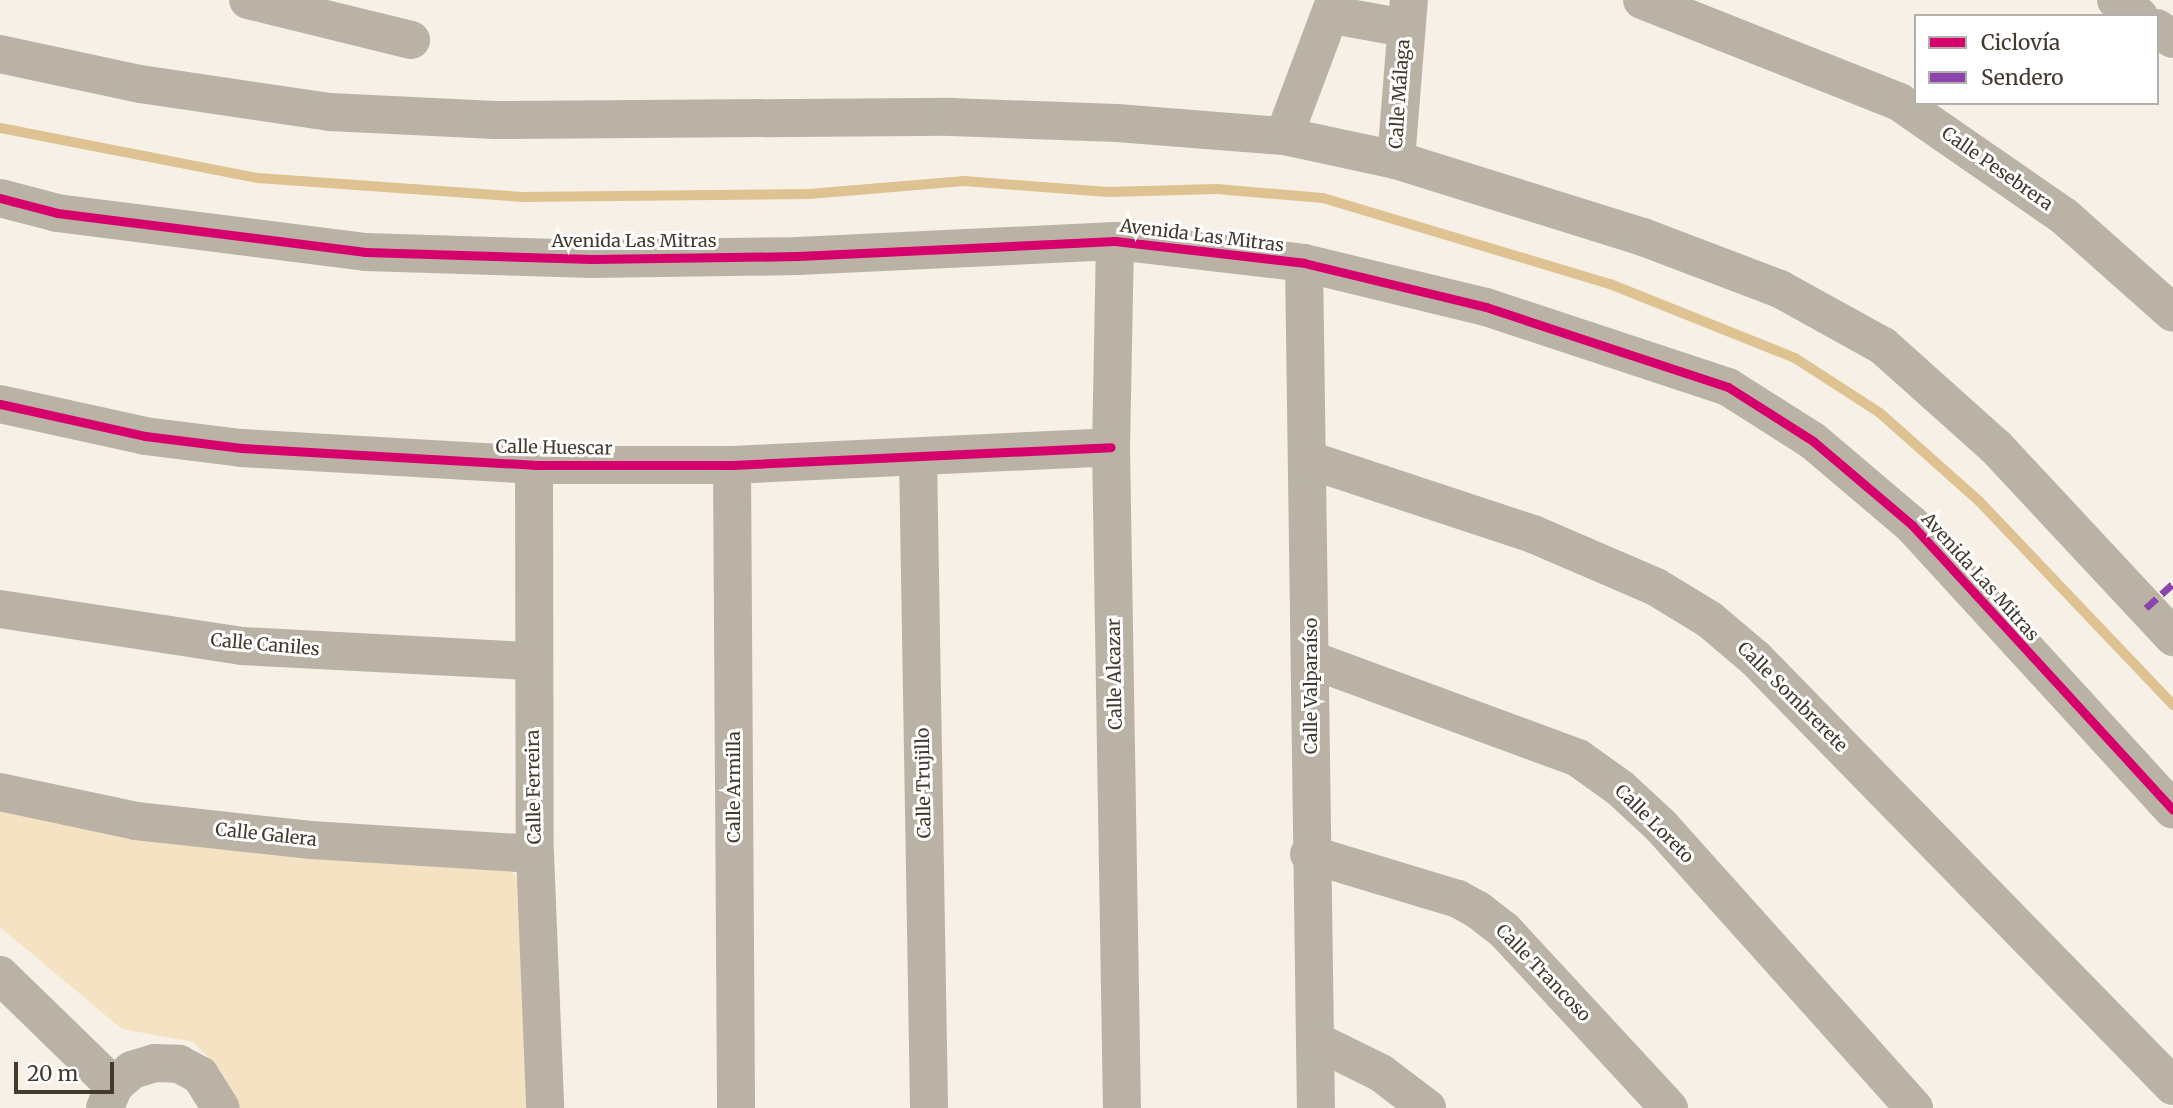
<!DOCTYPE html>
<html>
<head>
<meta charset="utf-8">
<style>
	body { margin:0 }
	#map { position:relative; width:2173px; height:1108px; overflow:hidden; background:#f6f0e6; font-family:Merriweather,serif }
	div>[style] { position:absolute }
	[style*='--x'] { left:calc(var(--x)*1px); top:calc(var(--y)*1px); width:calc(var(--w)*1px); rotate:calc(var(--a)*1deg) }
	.green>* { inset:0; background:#f5e2c3 }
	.stream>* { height:10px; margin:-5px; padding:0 5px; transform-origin:5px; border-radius:5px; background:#dec291 }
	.minor>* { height:38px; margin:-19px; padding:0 19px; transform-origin:19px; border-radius:19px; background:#bab3a5 }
	.tertiary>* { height:38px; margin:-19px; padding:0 19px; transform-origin:19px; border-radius:19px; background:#bab3a5 }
	.quiet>* { height:7px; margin-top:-3.5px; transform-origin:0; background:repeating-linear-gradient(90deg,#8e44ad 0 14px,transparent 0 21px) }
	.cycleway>* { height:9px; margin:-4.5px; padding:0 4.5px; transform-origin:4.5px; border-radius:4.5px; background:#d6006c }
	span { translate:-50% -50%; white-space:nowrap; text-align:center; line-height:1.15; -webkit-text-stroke:6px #fff; paint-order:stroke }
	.street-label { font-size:18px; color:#413a2d }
	.legend { position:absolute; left:1914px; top:14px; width:245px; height:91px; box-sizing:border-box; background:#fff; border:2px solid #b3b0ab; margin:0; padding:9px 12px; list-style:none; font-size:21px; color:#413a2d }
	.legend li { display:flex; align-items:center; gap:14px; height:35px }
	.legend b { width:35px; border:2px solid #b3b0ab }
	.scale { position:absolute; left:14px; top:1062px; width:100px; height:32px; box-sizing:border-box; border:4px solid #413a2d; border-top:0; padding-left:9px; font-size:21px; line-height:24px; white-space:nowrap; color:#413a2d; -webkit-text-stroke:5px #fff; paint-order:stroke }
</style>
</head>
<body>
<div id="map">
	<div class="green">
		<i style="clip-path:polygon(0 811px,510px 869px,524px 888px,526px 1108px,237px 1108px,219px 1068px,193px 1042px,122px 1029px,0 927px)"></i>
	</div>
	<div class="stream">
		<i style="--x:0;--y:128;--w:263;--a:11"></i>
		<i style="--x:258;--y:178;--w:263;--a:4.1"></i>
		<i style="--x:520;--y:197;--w:289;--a:-0.6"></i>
		<i style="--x:809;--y:194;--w:156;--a:-4.8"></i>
		<i style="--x:964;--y:181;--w:144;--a:4.4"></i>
		<i style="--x:1108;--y:192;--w:109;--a:-1.6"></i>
		<i style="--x:1217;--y:189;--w:106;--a:4.9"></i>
		<i style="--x:1323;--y:198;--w:300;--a:16.7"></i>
		<i style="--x:1610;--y:284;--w:199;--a:21.8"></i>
		<i style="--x:1795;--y:358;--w:101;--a:32.9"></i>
		<i style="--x:1880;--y:413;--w:132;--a:41.6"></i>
		<i style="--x:1979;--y:501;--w:282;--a:46.4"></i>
	</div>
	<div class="minor">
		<i style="--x:248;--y:0;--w:168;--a:13.8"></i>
		<i style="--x:1642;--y:0;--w:277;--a:21.6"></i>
		<i style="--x:1899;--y:102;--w:202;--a:34.7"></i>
		<i style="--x:2065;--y:217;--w:144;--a:41.6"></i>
		<i style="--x:2116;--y:0;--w:28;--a:35"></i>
		<i style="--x:1333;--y:15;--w:73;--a:10.2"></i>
		<i style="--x:2157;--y:28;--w:19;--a:35"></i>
		<i style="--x:1284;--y:136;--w:145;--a:-69.4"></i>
		<i style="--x:1396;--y:160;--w:161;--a:-85.4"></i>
		<i style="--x:1115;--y:241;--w:206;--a:91.1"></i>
		<i style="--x:1111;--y:447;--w:661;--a:89.05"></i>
		<i style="--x:1304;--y:263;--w:845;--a:89.19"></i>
		<i style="--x:0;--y:404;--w:148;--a:12.4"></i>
		<i style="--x:145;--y:436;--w:97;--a:7.1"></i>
		<i style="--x:241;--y:448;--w:293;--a:3.3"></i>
		<i style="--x:534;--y:465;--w:198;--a:0"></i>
		<i style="--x:732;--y:465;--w:379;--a:-2.7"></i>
		<i style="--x:918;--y:457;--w:651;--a:89.03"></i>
		<i style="--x:1309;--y:460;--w:236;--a:18.3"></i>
		<i style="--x:1533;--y:534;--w:134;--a:23.3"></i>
		<i style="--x:1656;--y:587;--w:63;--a:31.4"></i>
		<i style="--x:1710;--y:620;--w:60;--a:40.3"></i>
		<i style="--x:1756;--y:659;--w:597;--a:45.68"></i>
		<i style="--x:534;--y:465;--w:389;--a:89.9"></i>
		<i style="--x:535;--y:854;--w:254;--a:87.7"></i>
		<i style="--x:732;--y:465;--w:643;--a:89.64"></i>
		<i style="--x:0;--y:609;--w:245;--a:8.7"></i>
		<i style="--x:242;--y:646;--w:290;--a:3"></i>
		<i style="--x:1312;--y:660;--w:283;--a:20.2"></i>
		<i style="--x:1578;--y:758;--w:52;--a:35.5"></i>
		<i style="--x:1620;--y:788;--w:56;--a:42.8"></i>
		<i style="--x:1661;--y:826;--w:379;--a:48.1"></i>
		<i style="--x:0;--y:792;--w:139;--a:12"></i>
		<i style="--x:136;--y:821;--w:176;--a:6.2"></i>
		<i style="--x:311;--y:840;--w:224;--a:3.6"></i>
		<i style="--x:1309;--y:854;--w:156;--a:16.8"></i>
		<i style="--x:1458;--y:899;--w:23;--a:29"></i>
		<i style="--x:1478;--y:910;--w:33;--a:38"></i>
		<i style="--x:1504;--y:930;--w:243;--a:47.2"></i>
		<i style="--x:0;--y:975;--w:159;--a:44.2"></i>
		<i style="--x:1316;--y:1041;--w:72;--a:26.2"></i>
		<i style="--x:1381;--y:1073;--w:58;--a:37.3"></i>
		<i style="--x:105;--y:1108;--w:24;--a:-68"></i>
		<i style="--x:114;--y:1086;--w:24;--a:-42"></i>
		<i style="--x:132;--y:1070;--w:24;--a:-17"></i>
		<i style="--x:155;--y:1063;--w:24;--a:2"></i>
		<i style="--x:179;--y:1064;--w:24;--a:28"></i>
		<i style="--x:200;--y:1075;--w:39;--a:58"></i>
	</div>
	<div class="tertiary">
		<i style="--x:0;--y:54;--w:143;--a:12.1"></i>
		<i style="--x:140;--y:84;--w:192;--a:8.4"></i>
		<i style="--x:330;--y:112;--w:165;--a:2.8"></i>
		<i style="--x:495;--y:120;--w:456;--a:-0.4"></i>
		<i style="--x:951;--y:117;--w:166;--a:2.1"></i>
		<i style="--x:1117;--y:123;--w:168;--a:4.5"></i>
		<i style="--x:1284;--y:136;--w:115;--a:12.1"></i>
		<i style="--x:1396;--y:160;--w:259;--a:17.3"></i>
		<i style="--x:1643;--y:237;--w:147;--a:20.8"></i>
		<i style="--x:1780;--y:289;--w:118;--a:29"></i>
		<i style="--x:1883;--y:346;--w:152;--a:41.8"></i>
		<i style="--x:1996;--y:447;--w:260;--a:47"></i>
		<i style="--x:0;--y:198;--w:59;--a:14.7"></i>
		<i style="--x:57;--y:213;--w:311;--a:7.2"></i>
		<i style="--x:366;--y:252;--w:226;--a:1.8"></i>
		<i style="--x:592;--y:259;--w:206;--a:-0.8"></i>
		<i style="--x:798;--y:256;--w:317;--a:-2.7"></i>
		<i style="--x:1115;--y:241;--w:190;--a:6.6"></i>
		<i style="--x:1304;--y:263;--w:187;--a:13.6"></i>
		<i style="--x:1486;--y:307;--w:255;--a:18.3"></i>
		<i style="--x:1728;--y:387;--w:101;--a:32.4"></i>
		<i style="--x:1813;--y:441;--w:130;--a:40.3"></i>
		<i style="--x:1912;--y:525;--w:386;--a:47.5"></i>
	</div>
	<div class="quiet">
		<i style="--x:2146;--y:608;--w:36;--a:-42"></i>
	</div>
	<div class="cycleway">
		<i style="--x:0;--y:198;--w:59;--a:14.7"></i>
		<i style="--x:57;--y:213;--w:311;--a:7.2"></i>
		<i style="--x:366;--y:252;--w:226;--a:1.8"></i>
		<i style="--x:592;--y:259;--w:206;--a:-0.8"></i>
		<i style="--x:798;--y:256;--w:317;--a:-2.7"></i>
		<i style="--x:1115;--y:241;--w:190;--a:6.6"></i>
		<i style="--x:1304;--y:263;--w:187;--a:13.6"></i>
		<i style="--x:1486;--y:307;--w:255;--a:18.3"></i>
		<i style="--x:1728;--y:387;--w:101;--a:32.4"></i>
		<i style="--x:1813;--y:441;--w:130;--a:40.3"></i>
		<i style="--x:1912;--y:525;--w:386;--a:47.5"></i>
		<i style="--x:0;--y:404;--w:148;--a:12.4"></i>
		<i style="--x:145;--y:436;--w:97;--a:7.1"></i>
		<i style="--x:241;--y:448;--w:293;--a:3.3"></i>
		<i style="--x:534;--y:465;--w:198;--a:0"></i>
		<i style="--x:732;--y:465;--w:379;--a:-2.7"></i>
	</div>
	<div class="street-label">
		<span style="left:1400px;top:94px;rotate:-86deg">Calle Málaga</span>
		<span style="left:1997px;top:169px;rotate:35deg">Calle Pesebrera</span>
		<span style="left:1202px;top:236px;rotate:7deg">Avenida Las Mitras</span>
		<span style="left:634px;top:241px">Avenida Las Mitras</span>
		<span style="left:554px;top:448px;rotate:1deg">Calle Huescar</span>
		<span style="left:1980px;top:577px;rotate:48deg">Avenida Las Mitras</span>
		<span style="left:265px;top:645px;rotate:5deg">Calle Caniles</span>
		<span style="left:1115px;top:674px;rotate:-91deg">Calle Alcazar</span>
		<span style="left:1311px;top:686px;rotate:-90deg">Calle Valparaíso</span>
		<span style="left:1792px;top:697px;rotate:45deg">Calle Sombrerete</span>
		<span style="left:924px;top:783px;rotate:-91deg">Calle Trujillo</span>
		<span style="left:534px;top:787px;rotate:-91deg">Calle Ferreira</span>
		<span style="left:734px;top:787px;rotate:-90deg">Calle Armilla</span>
		<span style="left:1654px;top:824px;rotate:45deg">Calle Loreto</span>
		<span style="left:266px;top:835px;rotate:6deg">Calle Galera</span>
		<span style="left:1543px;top:973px;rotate:46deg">Calle Trancoso</span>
	</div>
	<ul class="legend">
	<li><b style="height:9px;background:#d6006c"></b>Ciclovía</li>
	<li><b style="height:9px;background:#8e44ad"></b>Sendero</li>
	</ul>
	<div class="scale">20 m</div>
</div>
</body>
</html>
